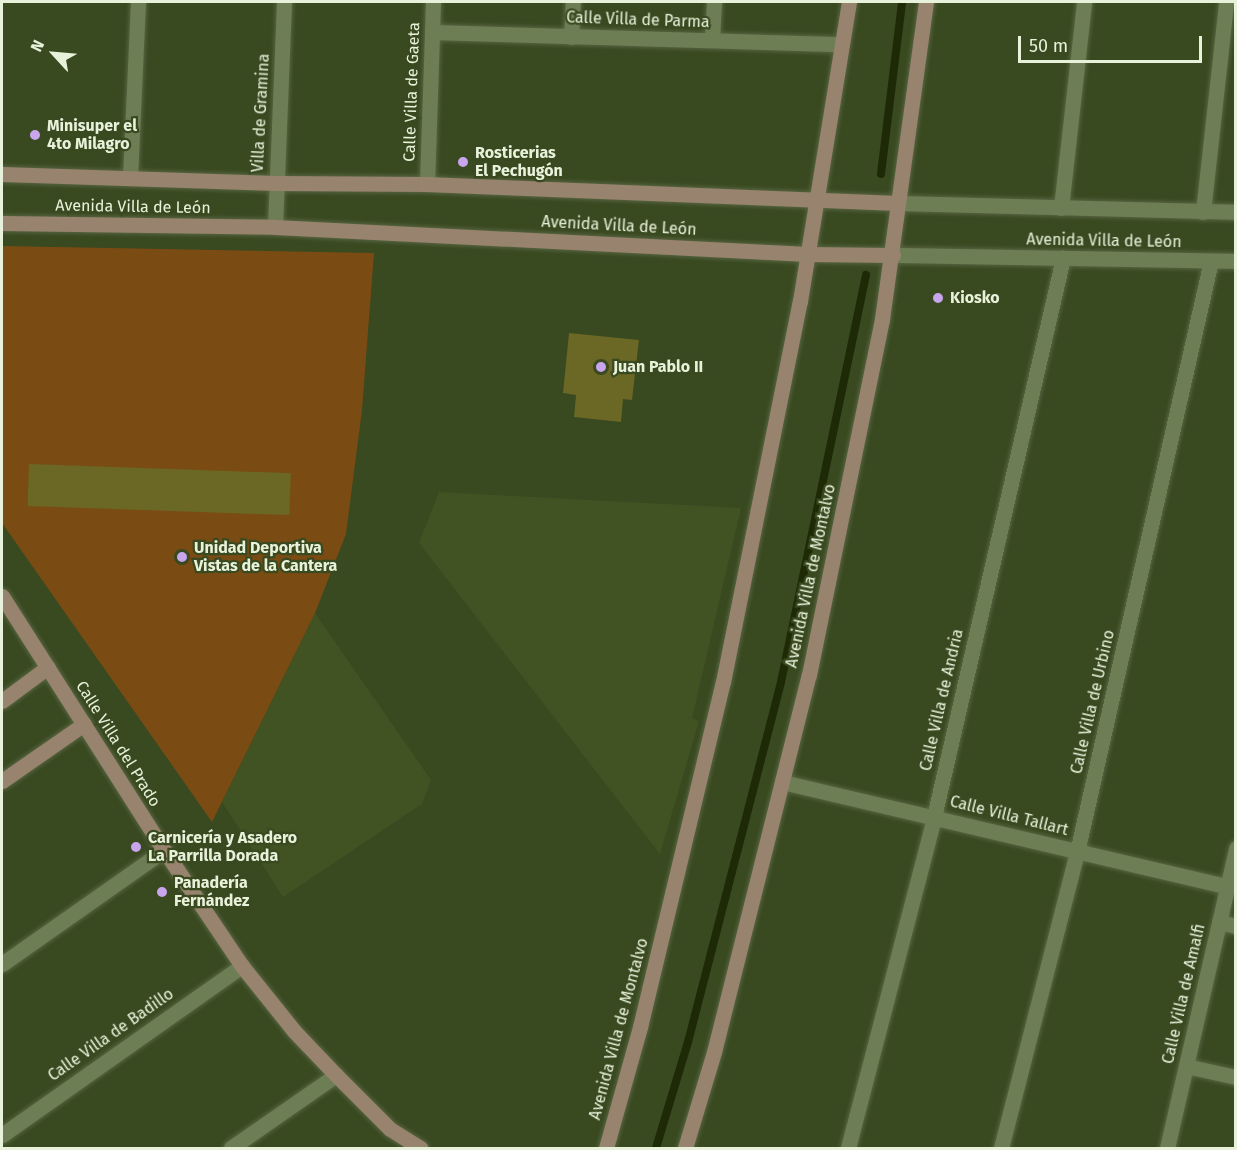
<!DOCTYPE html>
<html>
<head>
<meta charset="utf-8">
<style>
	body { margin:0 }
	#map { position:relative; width:1237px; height:1150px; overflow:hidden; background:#394920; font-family:"Fira Sans",sans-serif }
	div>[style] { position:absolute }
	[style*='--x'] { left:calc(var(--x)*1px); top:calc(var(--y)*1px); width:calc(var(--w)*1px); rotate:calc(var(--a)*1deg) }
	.built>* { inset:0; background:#415323 }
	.green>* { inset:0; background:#7a4c13 }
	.stream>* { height:8px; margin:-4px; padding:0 4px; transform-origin:4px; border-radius:4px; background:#1e2a06 }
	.building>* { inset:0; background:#6b6724; transform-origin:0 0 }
	.roads { filter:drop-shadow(0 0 2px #586541) drop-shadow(0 0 2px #586541) }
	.street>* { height:15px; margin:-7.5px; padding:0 7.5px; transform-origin:7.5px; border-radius:7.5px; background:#6d7e54 }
	.secondary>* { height:15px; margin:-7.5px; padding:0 7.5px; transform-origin:7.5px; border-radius:7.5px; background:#98846e }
	.dots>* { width:16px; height:16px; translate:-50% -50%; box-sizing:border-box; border:3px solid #394920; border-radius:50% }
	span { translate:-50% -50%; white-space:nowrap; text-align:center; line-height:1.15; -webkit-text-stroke:4.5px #394920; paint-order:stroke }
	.street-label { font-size:16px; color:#e8f2db }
	.poi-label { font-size:16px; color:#e8f2db; font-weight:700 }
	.left { translate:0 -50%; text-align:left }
	.frame { position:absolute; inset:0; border:3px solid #e8f2db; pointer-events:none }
	.north { position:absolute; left:24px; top:24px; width:60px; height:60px; -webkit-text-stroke:4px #394920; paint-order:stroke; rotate:296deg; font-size:16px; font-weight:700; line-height:24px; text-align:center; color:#e8f2db }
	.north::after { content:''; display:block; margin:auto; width:21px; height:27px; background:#e8f2db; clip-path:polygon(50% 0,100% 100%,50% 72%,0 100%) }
	.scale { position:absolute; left:1018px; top:36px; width:184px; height:27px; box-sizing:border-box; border:3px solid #e8f2db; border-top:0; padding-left:8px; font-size:18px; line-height:21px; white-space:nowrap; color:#e8f2db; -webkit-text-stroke:4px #394920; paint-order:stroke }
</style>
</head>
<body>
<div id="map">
	<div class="built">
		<i style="clip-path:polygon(439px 492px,741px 508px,692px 718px,699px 721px,660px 854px,419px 543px)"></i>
		<i style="clip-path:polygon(315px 613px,431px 780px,422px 804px,283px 897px,222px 802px)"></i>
	</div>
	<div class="green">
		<i style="clip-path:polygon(2px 246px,374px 253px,362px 410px,346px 534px,315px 613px,212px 822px,2px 523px)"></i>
	</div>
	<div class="stream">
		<i style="--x:881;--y:174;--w:173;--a:-83"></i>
		<i style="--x:656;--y:1148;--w:111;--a:-73.2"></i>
		<i style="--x:688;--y:1042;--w:372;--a:-75.5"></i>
		<i style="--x:781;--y:682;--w:416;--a:-78.2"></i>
	</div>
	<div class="building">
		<i style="clip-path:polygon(569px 333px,639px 340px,632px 400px,623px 399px,621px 422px,574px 417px,576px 395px,563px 393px)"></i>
		<i style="left:29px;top:464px;width:262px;height:42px;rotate:2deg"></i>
	</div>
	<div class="roads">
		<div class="street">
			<i style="--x:432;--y:32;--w:410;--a:1.7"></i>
			<i style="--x:571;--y:37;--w:35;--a:-87"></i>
			<i style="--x:712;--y:40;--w:38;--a:-87"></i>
			<i style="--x:130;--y:178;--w:176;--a:-87.4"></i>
			<i style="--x:427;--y:184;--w:182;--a:-88.1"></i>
			<i style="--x:897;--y:203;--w:339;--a:1.5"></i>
			<i style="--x:1061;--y:208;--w:207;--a:-83.6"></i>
			<i style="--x:1203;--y:212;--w:211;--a:-83.7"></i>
			<i style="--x:275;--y:227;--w:225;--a:-87.7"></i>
			<i style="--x:893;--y:255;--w:343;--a:1"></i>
			<i style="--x:782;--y:782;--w:456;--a:13.2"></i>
			<i style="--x:1219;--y:922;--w:17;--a:13"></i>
			<i style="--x:2;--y:964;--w:198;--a:-35.1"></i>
			<i style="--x:1186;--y:1066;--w:51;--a:12.4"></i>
			<i style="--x:2;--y:1135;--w:294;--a:-35.2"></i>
			<i style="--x:231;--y:1148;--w:128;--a:-34.8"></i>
			<i style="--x:848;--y:1148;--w:342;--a:-75.4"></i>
			<i style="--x:934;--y:817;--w:574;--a:-77.01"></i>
			<i style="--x:1001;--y:1148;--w:306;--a:-75.6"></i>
			<i style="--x:1077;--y:852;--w:606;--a:-77.23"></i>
			<i style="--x:1167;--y:1148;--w:308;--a:-77"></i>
		</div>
		<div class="secondary">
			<i style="--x:2;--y:174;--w:274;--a:1.9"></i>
			<i style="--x:276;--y:183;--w:151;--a:0.4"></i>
			<i style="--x:427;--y:184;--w:470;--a:2.3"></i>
			<i style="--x:2;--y:223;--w:273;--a:0.8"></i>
			<i style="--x:275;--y:227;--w:533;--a:2.91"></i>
			<i style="--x:807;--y:254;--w:86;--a:0.7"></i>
			<i style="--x:2;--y:596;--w:301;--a:57.5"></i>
			<i style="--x:164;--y:850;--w:140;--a:56.1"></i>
			<i style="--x:242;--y:966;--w:83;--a:51.3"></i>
			<i style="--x:294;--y:1031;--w:61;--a:46.3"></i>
			<i style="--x:336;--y:1075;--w:76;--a:45"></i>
			<i style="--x:390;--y:1129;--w:36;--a:32"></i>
			<i style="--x:2;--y:701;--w:57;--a:-36.5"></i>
			<i style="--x:2;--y:781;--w:100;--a:-34.8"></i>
			<i style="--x:606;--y:1148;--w:126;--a:-74.3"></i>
			<i style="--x:640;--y:1027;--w:355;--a:-76.5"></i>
			<i style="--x:723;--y:682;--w:389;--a:-78.6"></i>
			<i style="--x:800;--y:301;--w:303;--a:-80.7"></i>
			<i style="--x:685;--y:1148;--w:100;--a:-73.2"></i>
			<i style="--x:714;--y:1052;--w:389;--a:-75.9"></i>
			<i style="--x:809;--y:675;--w:363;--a:-78.4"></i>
			<i style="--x:882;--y:319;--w:320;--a:-82.1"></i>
		</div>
	</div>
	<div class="dots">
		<i style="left:35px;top:135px;background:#c9a5ee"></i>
		<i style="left:463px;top:162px;background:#c9a5ee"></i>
		<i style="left:938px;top:298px;background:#c9a5ee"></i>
		<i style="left:601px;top:367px;background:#c9a5ee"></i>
		<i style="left:182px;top:557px;background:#c9a5ee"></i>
		<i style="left:136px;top:847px;background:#c9a5ee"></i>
		<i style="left:162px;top:892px;background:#c9a5ee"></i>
	</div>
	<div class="street-label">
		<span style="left:638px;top:20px;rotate:2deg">Calle Villa de Parma</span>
		<span style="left:412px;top:92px;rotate:-88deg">Calle Villa de Gaeta</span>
		<span style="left:261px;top:113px;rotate:-87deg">Villa de Gramina</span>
		<span style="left:133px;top:207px;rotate:1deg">Avenida Villa de León</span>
		<span style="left:619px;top:226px;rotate:3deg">Avenida Villa de León</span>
		<span style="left:1104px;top:241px;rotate:1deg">Avenida Villa de León</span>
		<span style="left:811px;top:576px;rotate:-78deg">Avenida Villa de Montalvo</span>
		<span style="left:942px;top:700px;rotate:-77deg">Calle Villa de Andria</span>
		<span style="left:1093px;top:702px;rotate:-77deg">Calle Villa de Urbino</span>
		<span style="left:118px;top:744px;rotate:58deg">Calle Villa del Prado</span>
		<span style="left:1009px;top:816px;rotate:14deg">Calle Villa Tallart</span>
		<span style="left:1184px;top:994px;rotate:-77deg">Calle Villa de Amalfi</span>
		<span style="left:619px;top:1029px;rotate:-75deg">Avenida Villa de Montalvo</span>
		<span style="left:111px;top:1035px;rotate:-35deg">Calle Villa de Badillo</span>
	</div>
	<div class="poi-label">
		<span class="left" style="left:47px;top:135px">Minisuper el<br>4to Milagro</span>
		<span class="left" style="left:475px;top:162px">Rosticerias<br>El Pechugón</span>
		<span class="left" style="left:950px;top:298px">Kiosko</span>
		<span class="left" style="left:613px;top:367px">Juan Pablo II</span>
		<span class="left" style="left:194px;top:557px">Unidad Deportiva<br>Vistas de la Cantera</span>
		<span class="left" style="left:148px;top:847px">Carnicería y Asadero<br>La Parrilla Dorada</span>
		<span class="left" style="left:174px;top:892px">Panadería<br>Fernández</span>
	</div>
	<div class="frame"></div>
	<div class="north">N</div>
	<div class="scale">50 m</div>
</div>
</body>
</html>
